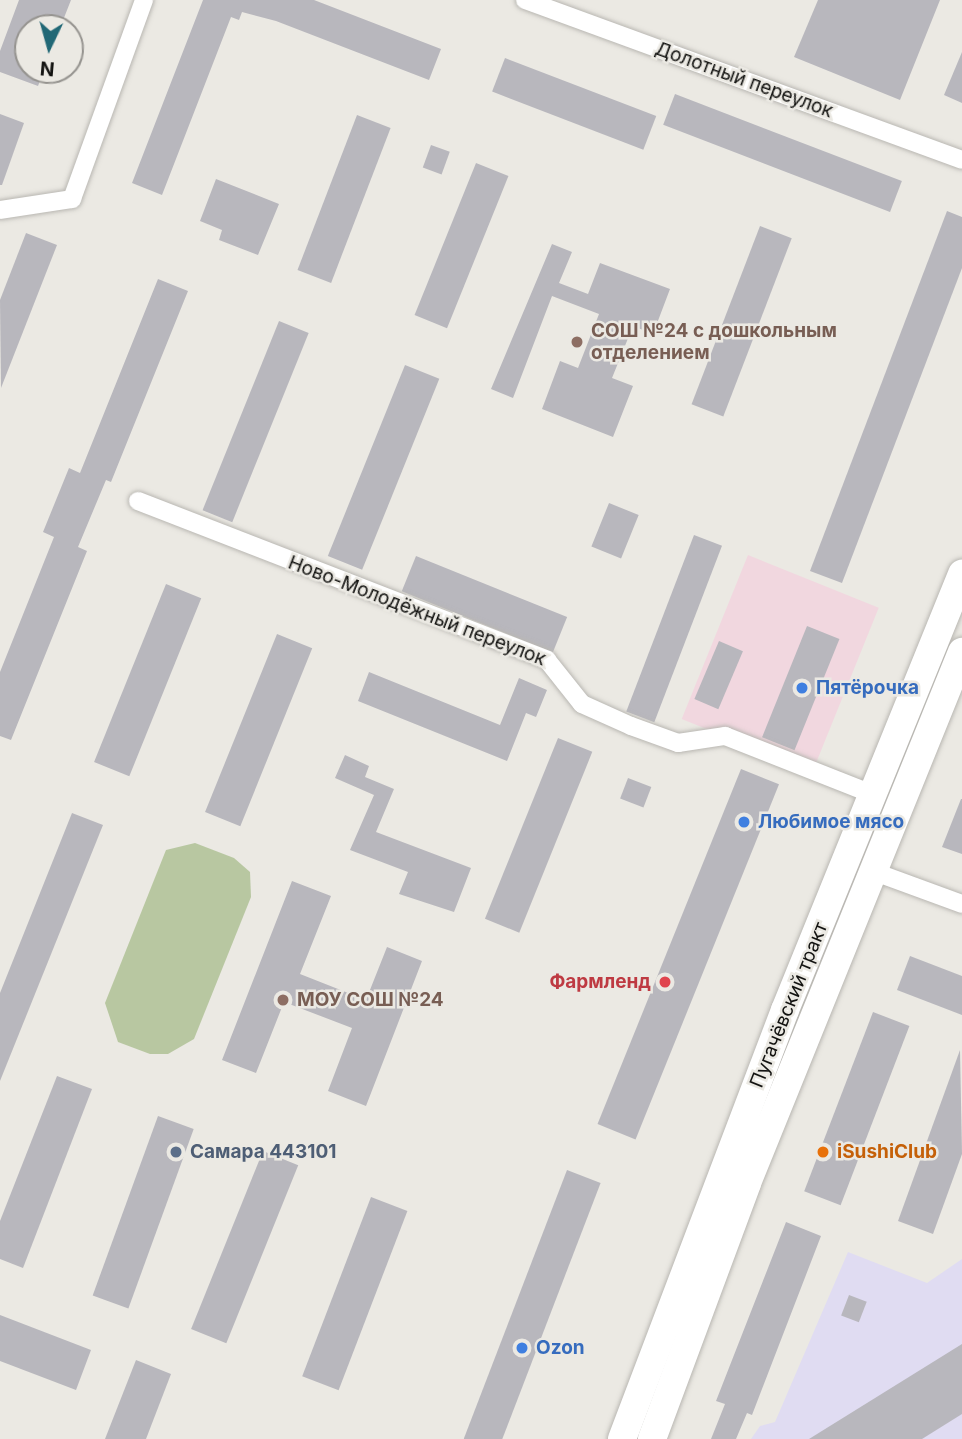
<!DOCTYPE html>
<html>
<head>
<meta charset="utf-8">
<style>
	body { margin:0 }
	#map { position:relative; width:962px; height:1439px; overflow:hidden; background:#ebe9e3; font-family:Inter,sans-serif }
	div>[style] { position:absolute }
	[style*='--x'] { left:calc(var(--x)*1px); top:calc(var(--y)*1px); width:calc(var(--w)*1px); rotate:calc(var(--a)*1deg) }
	.commercial>* { inset:0; background:#f1d7df; transform-origin:0 0 }
	.industrial>* { inset:0; background:#e0dcf2 }
	.green>* { inset:0; background:#b8c7a1 }
	.building>* { inset:0; background:#b8b7bd; transform-origin:0 0 }
	.roads { filter:drop-shadow(0 0 2px #b9b7b2) drop-shadow(0 0 2px #b9b7b2) }
	.street>* { height:18px; margin:-9px; padding:0 9px; transform-origin:9px; border-radius:9px; background:#fff }
	.primary>* { height:28px; margin:-14px; padding:0 14px; transform-origin:14px; border-radius:14px; background:#fff }
	.dots>* { width:19px; height:19px; translate:-50% -50%; box-sizing:border-box; border:4px solid #ebe9e3; border-radius:50% }
	span { translate:-50% -50%; white-space:nowrap; text-align:center; line-height:1.15; -webkit-text-stroke:5px #ebe9e3; paint-order:stroke }
	.street-label { font-size:19px; color:#131311 }
	.education-label { font-size:19px; color:#785e54; font-weight:700 }
	.left { translate:0 -50%; text-align:left }
	.shop-label { font-size:19px; color:#366cbe; font-weight:700 }
	.health-label { font-size:19px; color:#be3a42; font-weight:700 }
	.right { translate:-100% -50%; text-align:right }
	.service-label { font-size:19px; color:#4e5e75; font-weight:700 }
	.food-label { font-size:19px; color:#c56008; font-weight:700 }
	.north { position:absolute; left:14px; top:14px; width:70px; height:70px; box-sizing:border-box; background:#ebe9e3; border:2px solid #95938f; border-radius:50%; rotate:185deg; font-size:19px; font-weight:700; line-height:28px; text-align:center; color:#131311 }
	.north::after { content:''; display:block; margin:auto; width:24px; height:32px; background:#216876; clip-path:polygon(50% 0,100% 100%,50% 72%,0 100%) }
</style>
</head>
<body>
<div id="map">
	<div class="commercial">
		<i style="left:748px;top:555px;width:141px;height:177px;rotate:22deg"></i>
	</div>
	<div class="industrial">
		<i style="clip-path:polygon(848px 1252px,927px 1283px,962px 1259px,962px 1439px,751px 1439px,760px 1426px,775px 1422px)"></i>
	</div>
	<div class="green">
		<i style="clip-path:polygon(195px 843px,234px 858px,250px 872px,251px 897px,194px 1039px,168px 1054px,150px 1054px,118px 1042px,105px 1003px,166px 850px)"></i>
	</div>
	<div class="building">
		<i style="clip-path:polygon(19px 0,71px 0,60px 28px,28px 28px,28px 70px,44px 70px,38px 86px,0 72px,0 51px)"></i>
		<i style="clip-path:polygon(203px 0,314px 0,441px 49px,429px 80px,276px 21px,242px 12px,239px 20px,231px 17px,162px 195px,132px 183px)"></i>
		<i style="clip-path:polygon(818px 0,940px 0,900px 100px,794px 57px)"></i>
		<i style="clip-path:polygon(962px 52px,962px 103px,944px 95px)"></i>
		<i style="left:505px;top:58px;width:162px;height:36px;rotate:21deg"></i>
		<i style="left:675px;top:94px;width:243px;height:33px;rotate:21deg"></i>
		<i style="clip-path:polygon(0 114px,24px 123px,2px 185px,0 185px)"></i>
		<i style="left:357px;top:115px;width:36px;height:166px;rotate:21deg"></i>
		<i style="left:431px;top:145px;width:20px;height:24px;rotate:20deg"></i>
		<i style="left:476px;top:163px;width:35px;height:164px;rotate:22deg"></i>
		<i style="clip-path:polygon(216px 179px,279px 204px,258px 255px,219px 240px,222px 230px,200px 221px)"></i>
		<i style="clip-path:polygon(947px 211px,962px 217px,962px 268px,842px 583px,810px 571px)"></i>
		<i style="left:760px;top:226px;width:34px;height:191px;rotate:21deg"></i>
		<i style="clip-path:polygon(26px 233px,57px 245px,1px 388px,0 300px)"></i>
		<i style="clip-path:polygon(552px 244px,572px 252px,559px 283px,588px 294px,600px 263px,670px 289px,653px 334px,633px 326px,612px 378px,633px 386px,613px 437px,542px 409px,560px 361px,578px 368px,599px 314px,552px 296px,513px 398px,491px 389px)"></i>
		<i style="clip-path:polygon(158px 279px,188px 291px,111px 482px,106px 480px,78px 547px,87px 551px,11px 740px,0 736px,0 672px,54px 537px,43px 532px,69px 468px,80px 473px)"></i>
		<i style="left:279px;top:321px;width:32px;height:204px;rotate:22deg"></i>
		<i style="left:405px;top:365px;width:37px;height:206px;rotate:22deg"></i>
		<i style="left:609px;top:503px;width:32px;height:47px;rotate:22deg"></i>
		<i style="left:694px;top:535px;width:30px;height:189px;rotate:21deg"></i>
		<i style="left:416px;top:556px;width:163px;height:38px;rotate:22deg"></i>
		<i style="left:166px;top:584px;width:38px;height:192px;rotate:22deg"></i>
		<i style="left:807px;top:626px;width:35px;height:120px;rotate:22deg"></i>
		<i style="left:277px;top:634px;width:38px;height:192px;rotate:22deg"></i>
		<i style="left:719px;top:641px;width:26px;height:63px;rotate:23deg"></i>
		<i style="clip-path:polygon(369px 672px,500px 725px,519px 678px,547px 690px,536px 717px,526px 713px,507px 761px,358px 701px)"></i>
		<i style="left:558px;top:738px;width:37px;height:195px;rotate:22deg"></i>
		<i style="clip-path:polygon(345px 755px,369px 766px,365px 777px,394px 789px,376px 832px,471px 868px,454px 912px,399px 894px,408px 872px,350px 850px,374px 795px,335px 778px)"></i>
		<i style="left:741px;top:769px;width:41px;height:383px;rotate:22deg"></i>
		<i style="left:628px;top:778px;width:25px;height:22px;rotate:21deg"></i>
		<i style="clip-path:polygon(961px 799px,962px 799px,962px 854px,942px 847px)"></i>
		<i style="clip-path:polygon(72px 813px,103px 825px,0 1081px,0 993px)"></i>
		<i style="clip-path:polygon(292px 881px,331px 896px,300px 974px,366px 1000px,387px 947px,422px 961px,366px 1106px,328px 1091px,352px 1028px,284px 1002px,256px 1073px,222px 1060px)"></i>
		<i style="clip-path:polygon(910px 956px,962px 976px,962px 1015px,897px 990px)"></i>
		<i style="left:873px;top:1012px;width:39px;height:192px;rotate:21deg"></i>
		<i style="clip-path:polygon(960px 1050px,962px 1154px,933px 1234px,898px 1221px)"></i>
		<i style="clip-path:polygon(57px 1076px,92px 1089px,23px 1268px,0 1259px,0 1221px)"></i>
		<i style="left:158px;top:1116px;width:38px;height:191px;rotate:20deg"></i>
		<i style="left:263px;top:1151px;width:38px;height:192px;rotate:22deg"></i>
		<i style="left:567px;top:1170px;width:36px;height:288px;rotate:21deg"></i>
		<i style="left:371px;top:1197px;width:39px;height:192px;rotate:21deg"></i>
		<i style="clip-path:polygon(786px 1222px,821px 1236px,752px 1415px,747px 1413px,736px 1439px,711px 1439px,725px 1404px,716px 1401px)"></i>
		<i style="left:849px;top:1295px;width:19px;height:22px;rotate:21deg"></i>
		<i style="clip-path:polygon(0 1315px,91px 1350px,76px 1390px,0 1361px)"></i>
		<i style="clip-path:polygon(962px 1344px,962px 1414px,922px 1439px,809px 1439px)"></i>
		<i style="clip-path:polygon(136px 1360px,171px 1374px,146px 1439px,105px 1439px)"></i>
	</div>
	<div class="roads">
		<div class="street">
			<i style="--x:525;--y:0;--w:465;--a:20.1"></i>
			<i style="--x:0;--y:210;--w:73;--a:-8.7"></i>
			<i style="--x:72;--y:199;--w:212;--a:-70.1"></i>
			<i style="--x:138;--y:501;--w:439;--a:21.2"></i>
			<i style="--x:547;--y:660;--w:56;--a:51.5"></i>
			<i style="--x:582;--y:704;--w:54;--a:24.2"></i>
			<i style="--x:631;--y:726;--w:50;--a:19.9"></i>
			<i style="--x:678;--y:743;--w:48;--a:-8.5"></i>
			<i style="--x:725;--y:736;--w:161;--a:21.5"></i>
			<i style="--x:872;--y:871;--w:96;--a:20.1"></i>
		</div>
		<div class="primary">
			<i style="--x:622;--y:1439;--w:459;--a:-69.2"></i>
			<i style="--x:785;--y:1010;--w:471;--a:-67.9"></i>
			<i style="--x:652;--y:1439;--w:273;--a:-69.6"></i>
			<i style="--x:747;--y:1183;--w:573;--a:-67.96"></i>
		</div>
	</div>
	<div class="dots">
		<i style="left:577px;top:342px;background:#8d6e63"></i>
		<i style="left:802px;top:688px;background:#3f7fe0"></i>
		<i style="left:744px;top:822px;background:#3f7fe0"></i>
		<i style="left:665px;top:982px;background:#e0444e"></i>
		<i style="left:283px;top:1000px;background:#8d6e63"></i>
		<i style="left:176px;top:1152px;background:#5c6f8a"></i>
		<i style="left:823px;top:1152px;background:#e8710a"></i>
		<i style="left:522px;top:1348px;background:#3f7fe0"></i>
	</div>
	<div class="street-label">
		<span style="left:744px;top:80px;rotate:20deg">Долотный переулок</span>
		<span style="left:417px;top:611px;rotate:21deg">Ново-Молодёжный переулок</span>
		<span style="left:789px;top:1005px;rotate:-68deg">Пугачёвский тракт</span>
	</div>
	<div class="education-label">
		<span class="left" style="left:591px;top:342px">СОШ №24 с дошкольным<br>отделением</span>
		<span class="left" style="left:297px;top:1000px">МОУ СОШ №24</span>
	</div>
	<div class="shop-label">
		<span class="left" style="left:816px;top:688px">Пятёрочка</span>
		<span class="left" style="left:758px;top:822px">Любимое мясо</span>
		<span class="left" style="left:536px;top:1348px">Ozon</span>
	</div>
	<div class="health-label">
		<span class="right" style="left:651px;top:982px">Фармленд</span>
	</div>
	<div class="service-label">
		<span class="left" style="left:190px;top:1152px">Самара 443101</span>
	</div>
	<div class="food-label">
		<span class="left" style="left:837px;top:1152px">iSushiClub</span>
	</div>
	<div class="north">N</div>
</div>
</body>
</html>
